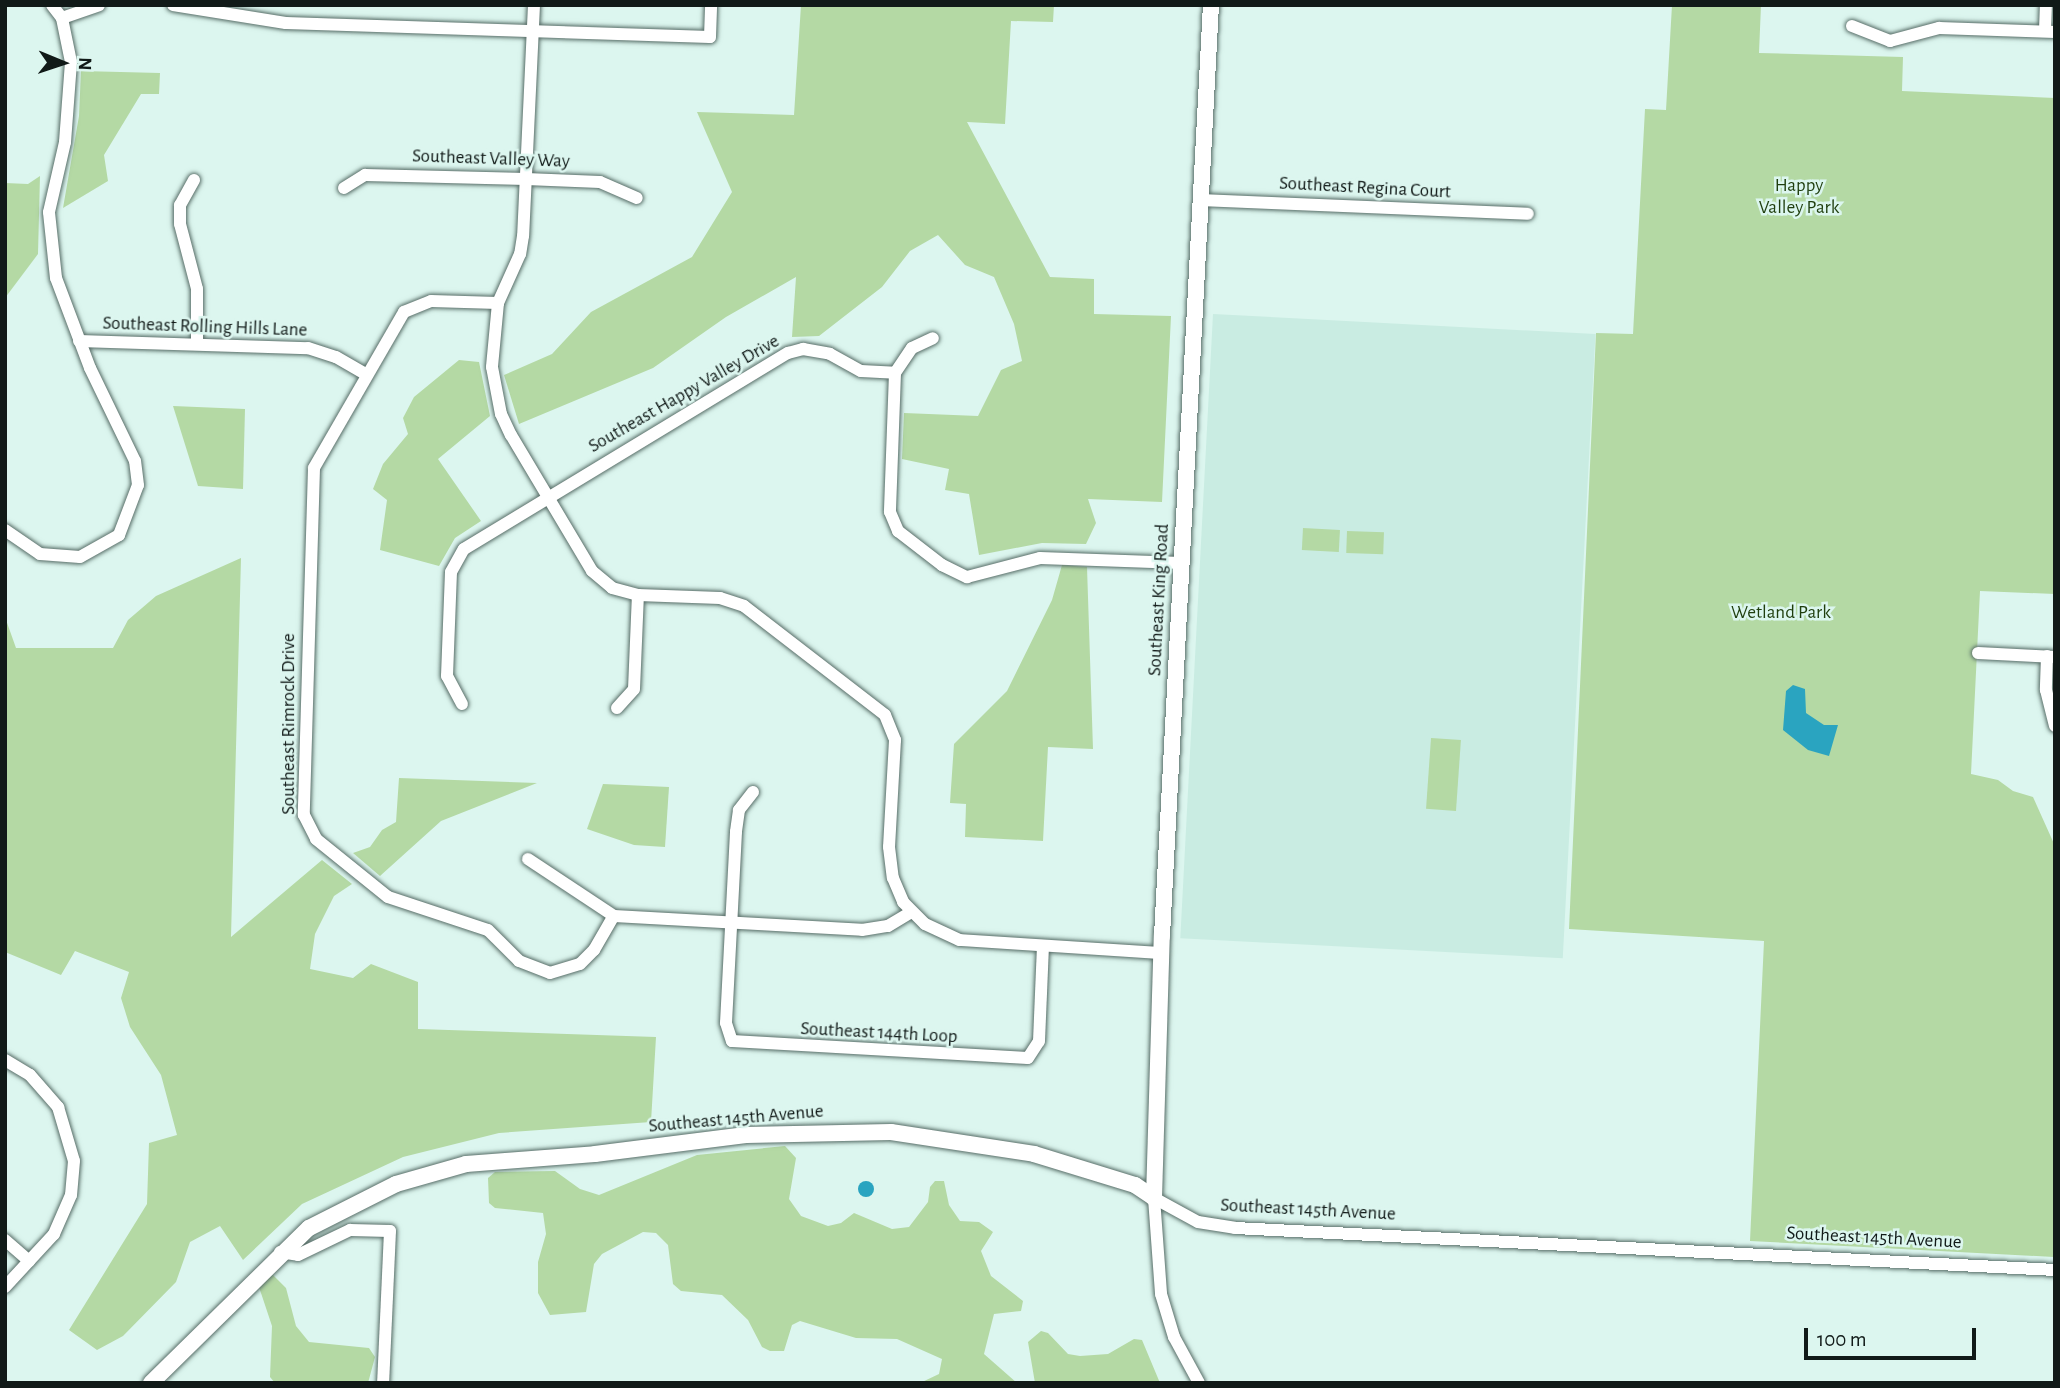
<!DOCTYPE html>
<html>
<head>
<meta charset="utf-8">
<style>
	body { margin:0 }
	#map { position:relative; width:2060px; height:1388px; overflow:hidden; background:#dcf6ef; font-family:"Alegreya Sans",sans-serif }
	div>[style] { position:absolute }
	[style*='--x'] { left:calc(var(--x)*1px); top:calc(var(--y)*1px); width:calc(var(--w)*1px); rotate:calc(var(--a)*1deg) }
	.built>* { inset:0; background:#c9ece2; transform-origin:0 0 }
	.green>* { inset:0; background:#b4d9a4; transform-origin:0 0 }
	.water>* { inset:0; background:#2aa4c0 }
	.round { border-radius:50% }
	.roads { filter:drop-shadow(0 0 2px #576d67) drop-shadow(0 0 2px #576d67) }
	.minor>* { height:12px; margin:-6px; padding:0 6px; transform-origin:6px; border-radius:6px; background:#fff }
	.major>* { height:16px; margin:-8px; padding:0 8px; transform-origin:8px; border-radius:8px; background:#fff }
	span { translate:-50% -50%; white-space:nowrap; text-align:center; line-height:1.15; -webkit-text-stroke:5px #dcf6ef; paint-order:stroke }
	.street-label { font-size:19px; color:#111a18 }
	.park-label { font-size:19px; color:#1f3e0d }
	.frame { position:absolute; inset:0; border:7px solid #111a18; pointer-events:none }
	.north { position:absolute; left:28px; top:28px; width:70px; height:70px; -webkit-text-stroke:5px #dcf6ef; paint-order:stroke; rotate:92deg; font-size:19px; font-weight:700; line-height:28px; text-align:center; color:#111a18 }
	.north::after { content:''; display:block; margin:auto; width:24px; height:32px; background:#111a18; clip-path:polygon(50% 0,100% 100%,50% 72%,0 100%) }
	.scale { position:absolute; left:1804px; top:1328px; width:172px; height:32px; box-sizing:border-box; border:4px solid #111a18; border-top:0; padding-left:9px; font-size:21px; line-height:24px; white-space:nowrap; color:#111a18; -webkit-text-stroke:5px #dcf6ef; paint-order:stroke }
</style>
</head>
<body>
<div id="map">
	<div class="built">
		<i style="left:1213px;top:314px;width:383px;height:625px;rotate:3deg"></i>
	</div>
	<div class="green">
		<i style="clip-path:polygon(801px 5px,1054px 5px,1053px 22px,1011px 21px,1005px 124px,967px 122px,1050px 277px,1094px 279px,1094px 314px,1171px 316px,1162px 502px,1088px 499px,1096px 523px,1086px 544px,1042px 543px,979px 555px,969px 494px,945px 490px,949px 469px,902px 459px,904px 413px,978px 416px,1001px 370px,1022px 361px,1014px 324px,994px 277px,965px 265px,938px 235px,910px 251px,882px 287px,819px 336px,792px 337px,796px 277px,726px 317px,653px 368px,519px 424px,504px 375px,552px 354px,591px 312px,692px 257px,732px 192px,697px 112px,794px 115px)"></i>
		<i style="clip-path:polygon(1672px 5px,1761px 5px,1759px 53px,1903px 57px,1902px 91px,2055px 98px,2055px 594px,1980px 591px,1971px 774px,1998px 780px,2013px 791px,2033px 797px,2055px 846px,2054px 1257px,1750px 1241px,1764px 941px,1569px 929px,1596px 333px,1633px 334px,1645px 109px,1666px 110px)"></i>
		<i style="clip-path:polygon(81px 71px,160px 73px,159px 94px,141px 94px,104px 155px,108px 181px,63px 208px,79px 116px)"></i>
		<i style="clip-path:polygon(40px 176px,38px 254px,5px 298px,5px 183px,28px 184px)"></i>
		<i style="clip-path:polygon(459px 360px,479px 362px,490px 416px,438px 459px,481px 521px,455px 538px,439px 566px,380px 550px,387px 500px,373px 489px,383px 464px,408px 434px,403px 418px,414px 397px)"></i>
		<i style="clip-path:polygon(173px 406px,245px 409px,243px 489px,198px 486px)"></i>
		<i style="left:1303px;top:528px;width:37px;height:22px;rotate:3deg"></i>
		<i style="left:1347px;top:531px;width:37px;height:22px;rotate:2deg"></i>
		<i style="clip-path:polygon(241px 558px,231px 937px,322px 860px,352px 884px,334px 896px,315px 934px,310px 969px,353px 978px,371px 964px,418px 982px,418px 1029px,656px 1037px,651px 1122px,499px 1133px,403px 1157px,302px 1204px,243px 1260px,220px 1226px,190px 1242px,176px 1282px,123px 1336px,97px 1350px,69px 1330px,147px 1204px,149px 1143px,177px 1135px,161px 1075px,130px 1027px,121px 998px,129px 972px,75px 951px,61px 975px,5px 952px,5px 617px,16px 648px,113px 648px,128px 620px,156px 596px)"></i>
		<i style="clip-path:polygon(1062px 565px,1087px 567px,1093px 749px,1048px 747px,1043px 841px,965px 837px,966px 804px,950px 803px,954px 744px,1007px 691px,1052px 600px)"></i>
		<i style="left:1431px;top:738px;width:30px;height:71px;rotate:4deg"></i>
		<i style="clip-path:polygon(399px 778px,537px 783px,441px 821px,380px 876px,353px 853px,370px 847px,382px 830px,396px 822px)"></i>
		<i style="clip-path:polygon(603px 784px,669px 787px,665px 847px,634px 845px,587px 829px)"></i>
		<i style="clip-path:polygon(785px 1146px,796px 1158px,789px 1199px,801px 1216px,828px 1226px,841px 1223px,854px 1213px,892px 1229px,909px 1227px,928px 1202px,930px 1187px,935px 1181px,944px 1181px,949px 1205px,960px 1221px,979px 1222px,993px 1232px,981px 1251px,991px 1276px,1023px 1301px,1021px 1311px,994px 1314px,984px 1354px,1017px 1383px,920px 1383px,939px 1374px,942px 1359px,897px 1339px,856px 1338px,800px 1321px,792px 1325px,784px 1351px,770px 1351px,762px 1347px,748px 1320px,722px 1295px,681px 1291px,673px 1284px,668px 1245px,656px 1233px,643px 1232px,602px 1254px,594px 1264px,586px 1312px,550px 1315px,538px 1293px,538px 1262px,546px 1234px,543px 1213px,495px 1208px,489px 1203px,488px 1178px,495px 1172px,555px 1171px,580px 1189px,599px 1195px,697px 1155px)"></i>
		<i style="clip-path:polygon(273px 1275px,286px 1288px,296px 1326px,309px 1342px,369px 1348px,375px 1357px,368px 1383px,275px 1383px,270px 1377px,272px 1326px,257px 1281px)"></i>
		<i style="clip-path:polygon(1041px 1331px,1048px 1333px,1068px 1354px,1080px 1356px,1108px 1354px,1134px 1339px,1142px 1340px,1160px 1383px,1035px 1383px,1028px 1342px)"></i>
	</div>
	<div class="water">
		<i style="clip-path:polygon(1793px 685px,1805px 689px,1806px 713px,1824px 725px,1838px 725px,1829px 756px,1808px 750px,1783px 730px,1786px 691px)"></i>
		<i class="round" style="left:858px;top:1181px;width:16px;height:16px"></i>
	</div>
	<div class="roads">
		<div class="minor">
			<i style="--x:173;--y:5;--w:114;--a:9.1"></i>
			<i style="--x:286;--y:23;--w:424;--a:1.9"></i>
			<i style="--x:710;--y:37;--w:32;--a:-88"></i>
			<i style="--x:534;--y:5;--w:231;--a:92.7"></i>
			<i style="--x:523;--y:236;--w:18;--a:99"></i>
			<i style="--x:520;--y:254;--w:54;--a:114.2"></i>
			<i style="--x:498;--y:303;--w:64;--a:95.4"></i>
			<i style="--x:492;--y:367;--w:48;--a:79.2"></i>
			<i style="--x:501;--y:414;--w:23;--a:65"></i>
			<i style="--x:511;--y:435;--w:158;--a:59.2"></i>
			<i style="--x:592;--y:571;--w:26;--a:40"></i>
			<i style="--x:612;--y:588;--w:27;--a:15"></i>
			<i style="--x:638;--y:595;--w:82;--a:2.1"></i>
			<i style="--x:720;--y:598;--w:25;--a:18"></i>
			<i style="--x:744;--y:606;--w:178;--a:37.7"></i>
			<i style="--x:885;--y:715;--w:27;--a:68"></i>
			<i style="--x:895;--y:740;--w:107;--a:93.2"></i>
			<i style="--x:889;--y:847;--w:31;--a:83"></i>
			<i style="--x:893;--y:878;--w:26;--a:67"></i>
			<i style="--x:903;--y:902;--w:31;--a:45"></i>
			<i style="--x:925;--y:924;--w:38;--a:25"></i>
			<i style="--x:960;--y:940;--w:202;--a:3.7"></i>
			<i style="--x:62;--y:18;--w:39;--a:-19"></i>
			<i style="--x:1852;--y:26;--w:41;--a:21.5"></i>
			<i style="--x:1890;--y:41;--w:51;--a:-14.9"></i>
			<i style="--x:1939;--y:28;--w:116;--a:2"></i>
			<i style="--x:2045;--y:31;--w:26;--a:-88"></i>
			<i style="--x:194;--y:180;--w:29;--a:119"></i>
			<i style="--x:180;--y:205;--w:19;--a:90"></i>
			<i style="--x:180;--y:224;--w:67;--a:75.3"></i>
			<i style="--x:197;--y:289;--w:55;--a:90"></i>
			<i style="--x:344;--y:188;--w:25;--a:-32"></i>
			<i style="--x:365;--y:175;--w:161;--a:1.4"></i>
			<i style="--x:526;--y:179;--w:74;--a:2.3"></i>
			<i style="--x:600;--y:182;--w:40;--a:23.4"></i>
			<i style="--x:1200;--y:200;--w:328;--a:2.4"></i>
			<i style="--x:498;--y:303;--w:67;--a:-178.3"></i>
			<i style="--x:431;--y:301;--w:29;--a:158"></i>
			<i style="--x:404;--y:312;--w:180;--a:120"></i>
			<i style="--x:314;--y:468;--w:347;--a:91.7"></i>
			<i style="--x:304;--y:815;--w:27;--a:63"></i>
			<i style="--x:316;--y:839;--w:92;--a:38.9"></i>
			<i style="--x:388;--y:897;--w:105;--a:18.3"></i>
			<i style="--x:488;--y:930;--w:44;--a:45"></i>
			<i style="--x:519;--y:961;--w:33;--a:21"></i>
			<i style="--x:550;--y:973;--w:31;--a:-17"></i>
			<i style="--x:580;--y:964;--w:20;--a:-45"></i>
			<i style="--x:594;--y:950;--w:39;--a:-60"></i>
			<i style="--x:614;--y:916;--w:248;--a:3.2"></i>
			<i style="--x:862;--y:930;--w:26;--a:-9"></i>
			<i style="--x:888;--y:926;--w:27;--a:-31"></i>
			<i style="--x:79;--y:341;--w:229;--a:1.8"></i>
			<i style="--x:308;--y:348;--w:29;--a:18"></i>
			<i style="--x:336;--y:357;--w:34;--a:30"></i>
			<i style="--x:895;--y:373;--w:30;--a:-56"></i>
			<i style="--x:912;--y:348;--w:23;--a:-25"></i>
			<i style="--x:5;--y:530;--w:42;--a:34.4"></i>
			<i style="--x:40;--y:554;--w:40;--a:4.3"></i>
			<i style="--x:80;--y:557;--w:45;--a:-29.4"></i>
			<i style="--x:119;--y:535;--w:53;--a:-69.2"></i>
			<i style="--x:138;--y:485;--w:24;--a:-97"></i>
			<i style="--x:135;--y:461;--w:103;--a:-115.8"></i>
			<i style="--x:90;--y:368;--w:96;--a:-110.7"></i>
			<i style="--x:56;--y:278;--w:66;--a:-96.1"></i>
			<i style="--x:49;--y:212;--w:72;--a:-77.1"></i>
			<i style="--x:65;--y:142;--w:80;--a:-85.7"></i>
			<i style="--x:71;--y:62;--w:45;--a:-101.6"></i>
			<i style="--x:62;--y:18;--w:16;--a:-128"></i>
			<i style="--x:1978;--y:653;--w:77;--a:3"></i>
			<i style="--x:2047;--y:656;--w:34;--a:92"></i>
			<i style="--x:2046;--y:690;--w:37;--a:76"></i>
			<i style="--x:462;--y:704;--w:32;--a:-118"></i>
			<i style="--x:447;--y:676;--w:104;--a:-87.8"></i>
			<i style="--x:451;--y:572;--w:26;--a:-61"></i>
			<i style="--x:464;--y:549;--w:379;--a:-31.2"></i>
			<i style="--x:788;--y:353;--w:16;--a:-15"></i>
			<i style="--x:803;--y:349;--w:27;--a:10"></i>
			<i style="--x:830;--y:354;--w:35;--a:29"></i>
			<i style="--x:861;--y:371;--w:34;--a:3"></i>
			<i style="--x:895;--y:373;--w:139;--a:92.1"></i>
			<i style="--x:890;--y:512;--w:21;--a:67"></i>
			<i style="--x:898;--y:531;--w:56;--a:37.7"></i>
			<i style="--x:942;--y:565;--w:28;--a:26"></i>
			<i style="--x:967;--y:577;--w:75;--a:-14.6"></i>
			<i style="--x:1040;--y:558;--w:141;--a:2"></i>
			<i style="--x:617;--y:708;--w:25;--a:-48"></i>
			<i style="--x:634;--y:689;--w:94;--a:-87.6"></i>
			<i style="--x:753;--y:792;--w:23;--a:128"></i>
			<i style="--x:739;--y:810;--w:22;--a:98"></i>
			<i style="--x:736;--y:832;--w:191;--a:93"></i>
			<i style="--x:726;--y:1023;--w:19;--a:72"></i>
			<i style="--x:732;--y:1041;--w:296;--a:3.3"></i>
			<i style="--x:1028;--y:1058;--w:20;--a:-57"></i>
			<i style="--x:1039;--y:1041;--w:95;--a:-87.6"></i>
			<i style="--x:528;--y:859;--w:103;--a:33.5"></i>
			<i style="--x:5;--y:1060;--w:29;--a:31"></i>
			<i style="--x:30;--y:1075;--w:43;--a:48.8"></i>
			<i style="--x:58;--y:1107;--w:56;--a:73.5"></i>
			<i style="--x:74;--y:1161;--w:34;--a:95"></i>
			<i style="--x:71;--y:1195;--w:43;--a:113.6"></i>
			<i style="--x:54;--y:1234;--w:72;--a:132.8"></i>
			<i style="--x:1154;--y:1198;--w:50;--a:28.6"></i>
			<i style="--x:1198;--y:1222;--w:37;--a:9"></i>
			<i style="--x:1235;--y:1228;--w:821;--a:2.93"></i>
			<i style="--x:1154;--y:1198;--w:96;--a:85.8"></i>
			<i style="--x:1161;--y:1294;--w:45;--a:73.2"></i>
			<i style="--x:1174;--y:1337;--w:52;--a:61.5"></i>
			<i style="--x:5;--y:1240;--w:32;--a:41"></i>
			<i style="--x:280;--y:1252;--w:18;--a:9"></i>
			<i style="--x:298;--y:1255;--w:58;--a:-25.7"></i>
			<i style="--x:350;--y:1230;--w:40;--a:1.4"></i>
			<i style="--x:390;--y:1231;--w:152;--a:92.6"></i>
		</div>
		<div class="major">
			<i style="--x:1154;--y:1198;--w:262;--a:-88.3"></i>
			<i style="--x:1162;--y:936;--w:932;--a:-86.99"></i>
			<i style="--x:151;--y:1383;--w:221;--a:-44.5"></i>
			<i style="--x:309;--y:1228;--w:97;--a:-26.8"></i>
			<i style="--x:396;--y:1184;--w:73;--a:-15.9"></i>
			<i style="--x:466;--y:1164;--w:129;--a:-4.4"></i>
			<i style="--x:595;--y:1154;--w:152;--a:-7.2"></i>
			<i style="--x:746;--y:1135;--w:145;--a:-1.2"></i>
			<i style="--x:891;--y:1132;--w:145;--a:8.7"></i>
			<i style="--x:1034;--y:1154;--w:106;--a:17.1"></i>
			<i style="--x:1135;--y:1185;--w:23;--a:34"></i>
		</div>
	</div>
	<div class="street-label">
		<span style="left:491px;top:159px;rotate:2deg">Southeast Valley Way</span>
		<span style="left:1365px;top:188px;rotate:3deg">Southeast Regina Court</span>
		<span style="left:205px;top:327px;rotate:2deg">Southeast Rolling Hills Lane</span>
		<span style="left:684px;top:394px;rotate:-30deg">Southeast Happy Valley Drive</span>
		<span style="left:1159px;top:600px;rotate:-87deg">Southeast King Road</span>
		<span style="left:289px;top:724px;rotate:-90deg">Southeast Rimrock Drive</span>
		<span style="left:879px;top:1033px;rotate:3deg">Southeast 144th Loop</span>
		<span style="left:736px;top:1119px;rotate:-5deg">Southeast 145th Avenue</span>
		<span style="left:1308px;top:1210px;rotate:3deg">Southeast 145th Avenue</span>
		<span style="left:1874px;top:1238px;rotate:3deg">Southeast 145th Avenue</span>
	</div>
	<div class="park-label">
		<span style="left:1799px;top:197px">Happy<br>Valley Park</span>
		<span style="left:1781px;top:613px">Wetland Park</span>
	</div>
	<div class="frame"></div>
	<div class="north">N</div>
	<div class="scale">100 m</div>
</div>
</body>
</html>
